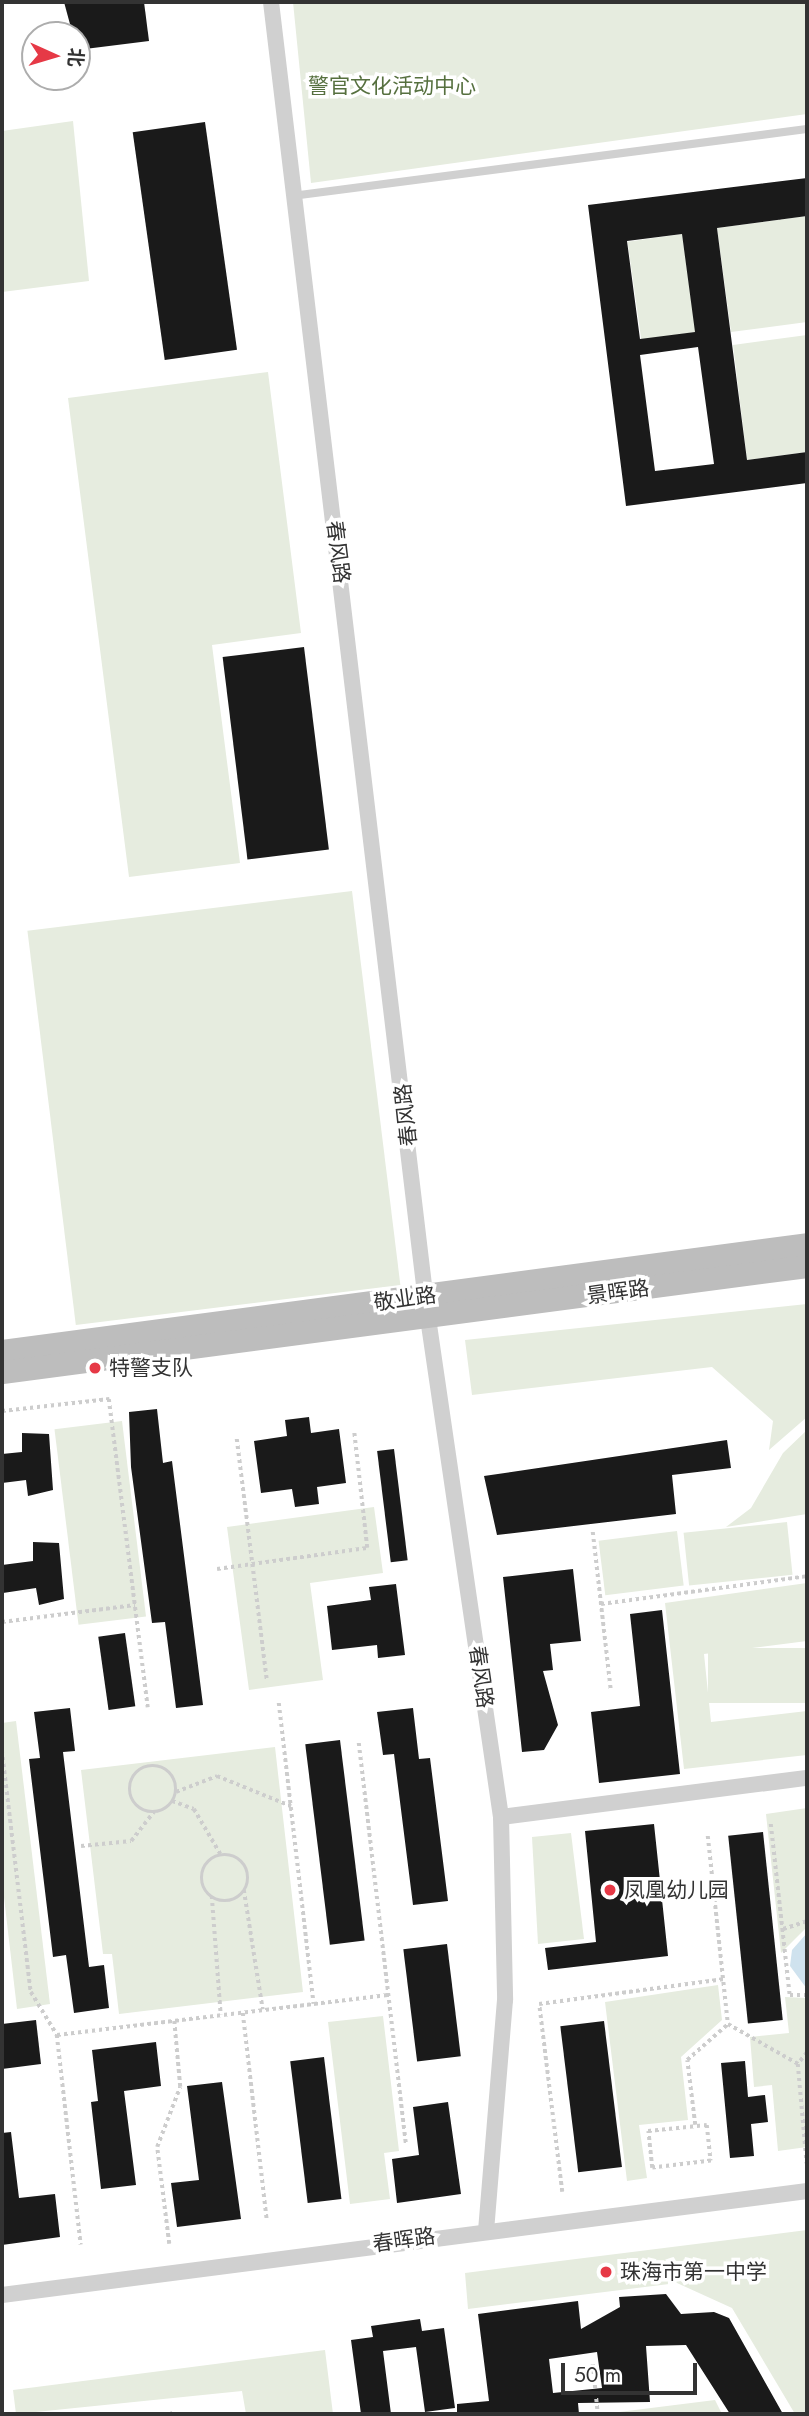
<!DOCTYPE html>
<html>
<head>
<meta charset="utf-8">
<style>
	body { margin:0 }
	#map { position:relative; width:809px; height:2416px; overflow:hidden; background:#fff; font-family:Jost,"Noto Sans SC",sans-serif }
	div>[style] { position:absolute }
	[style*='--x'] { left:calc(var(--x)*1px); top:calc(var(--y)*1px); width:calc(var(--w)*1px); rotate:calc(var(--a)*1deg) }
	.green>* { inset:0; background:#e6ecdf; transform-origin:0 0 }
	.water>* { inset:0; background:#cfe2ee }
	.building>* { inset:0; background:#1a1a1a; transform-origin:0 0 }
	.path>* { height:3.5px; margin-top:-1.75px; transform-origin:0; background:repeating-linear-gradient(90deg,#cdcdcd 0 3.5px,transparent 0 7px) }
	.path>.ring { margin:-1.75px; padding:0; box-sizing:content-box; background:none; border:3.5px solid #cdcdcd; border-radius:50% }
	.lane>* { height:8px; margin:-4px; padding:0 4px; transform-origin:4px; border-radius:4px; background:#d0d0d0 }
	.street>* { height:16px; margin:-8px; padding:0 8px; transform-origin:8px; border-radius:8px; background:#d0d0d0 }
	.secondary>* { height:23px; margin:-11.5px; padding:0 11.5px; transform-origin:11.5px; border-radius:11.5px; background:#bdbdbd }
	.dots>* { width:19px; height:19px; translate:-50% -50%; box-sizing:border-box; border:4px solid #fff; border-radius:50% }
	span { translate:-50% -50%; white-space:nowrap; text-align:center; line-height:1.15; -webkit-text-stroke:7px #fff; paint-order:stroke }
	.park-label { font-size:21px; color:#56703f }
	.street-label { font-size:21px; color:#333 }
	.poi-label { font-size:21px; color:#333 }
	.left { translate:0 -50%; text-align:left }
	.frame { position:absolute; inset:0; border:4px solid #333; pointer-events:none }
	.north { position:absolute; left:21px; top:21px; width:70px; height:70px; box-sizing:border-box; background:#fff; border:2px solid #adadad; border-radius:50%; rotate:94deg; font-size:19px; font-weight:700; line-height:28px; text-align:center; color:#333 }
	.north::after { content:''; display:block; margin:auto; width:24px; height:32px; background:#e63946; clip-path:polygon(50% 0,100% 100%,50% 72%,0 100%) }
	.scale { position:absolute; left:561px; top:2363px; width:136px; height:32px; box-sizing:border-box; border:4px solid #333; border-top:0; padding-left:9px; font-size:21px; line-height:24px; white-space:nowrap; color:#333; -webkit-text-stroke:5px #fff; paint-order:stroke }
</style>
</head>
<body>
<div id="map">
	<div class="green">
		<i style="clip-path:polygon(293px 2px,807px 2px,807px 114px,311px 183px)"></i>
		<i style="clip-path:polygon(73px 121px,89px 281px,2px 292px,2px 131px)"></i>
		<i style="clip-path:polygon(807px 216px,807px 322px,731px 332px,717px 228px)"></i>
		<i style="left:682px;top:234px;width:99px;height:55px;rotate:82deg"></i>
		<i style="clip-path:polygon(807px 335px,807px 452px,747px 460px,733px 345px)"></i>
		<i style="clip-path:polygon(268px 372px,301px 633px,212px 645px,240px 863px,129px 877px,68px 398px)"></i>
		<i style="left:352px;top:891px;width:397px;height:327px;rotate:83deg"></i>
		<i style="clip-path:polygon(807px 1304px,807px 1417px,769px 1450px,773px 1421px,712px 1367px,472px 1395px,465px 1340px)"></i>
		<i style="left:122px;top:1421px;width:197px;height:68px;rotate:83deg"></i>
		<i style="clip-path:polygon(807px 1430px,807px 1514px,726px 1527px,751px 1508px,783px 1453px)"></i>
		<i style="clip-path:polygon(374px 1507px,383px 1573px,310px 1583px,323px 1680px,249px 1690px,227px 1527px)"></i>
		<i style="left:787px;top:1522px;width:53px;height:104px;rotate:84deg"></i>
		<i style="left:677px;top:1531px;width:55px;height:79px;rotate:83deg"></i>
		<i style="clip-path:polygon(807px 1583px,807px 1641px,704px 1654px,711px 1722px,807px 1711px,807px 1755px,684px 1769px,665px 1603px)"></i>
		<i style="left:807px;top:1648px;width:55px;height:99px;rotate:90deg"></i>
		<i style="clip-path:polygon(16px 1721px,50px 2004px,17px 2009px,2px 1880px,2px 1723px)"></i>
		<i style="clip-path:polygon(275px 1747px,303px 1992px,119px 2014px,112px 1954px,103px 1954px,81px 1770px)"></i>
		<i style="clip-path:polygon(807px 1808px,807px 1927px,781px 1953px,766px 1814px)"></i>
		<i style="clip-path:polygon(571px 1833px,584px 1939px,538px 1944px,532px 1837px)"></i>
		<i style="clip-path:polygon(718px 1985px,722px 2020px,681px 2057px,688px 2120px,639px 2125px,647px 2178px,627px 2181px,605px 2002px)"></i>
		<i style="clip-path:polygon(785px 1997px,807px 1998px,807px 2147px,778px 2151px,772px 2085px,754px 2087px,750px 2037px,789px 2033px)"></i>
		<i style="clip-path:polygon(383px 2016px,399px 2151px,384px 2153px,390px 2199px,350px 2204px,328px 2022px)"></i>
		<i style="clip-path:polygon(807px 2230px,807px 2414px,795px 2414px,732px 2308px,677px 2283px,468px 2309px,465px 2273px)"></i>
		<i style="clip-path:polygon(325px 2350px,333px 2414px,246px 2414px,242px 2391px,16px 2414px,13px 2390px)"></i>
		<i style="clip-path:polygon(715px 2400px,722px 2414px,603px 2414px)"></i>
	</div>
	<div class="water">
		<i style="clip-path:polygon(807px 1933px,807px 1989px,790px 1966px,792px 1950px)"></i>
	</div>
	<div class="building">
		<i style="clip-path:polygon(64px 2px,144px 2px,149px 41px,77px 50px)"></i>
		<i style="left:205px;top:122px;width:230px;height:73px;rotate:82deg"></i>
		<i style="clip-path:polygon(evenodd,807px 178px,807px 216px,717px 228px,747px 460px,807px 452px,807px 483px,626px 506px,588px 205px,807px 178px,682px 234px,695px 332px,640px 339px,627px 241px,682px 234px,807px 178px,698px 347px,714px 464px,655px 471px,640px 355px,698px 347px)"></i>
		<i style="left:304px;top:647px;width:204px;height:82px;rotate:83deg"></i>
		<i style="clip-path:polygon(157px 1409px,163px 1463px,172px 1461px,203px 1705px,176px 1708px,165px 1622px,152px 1623px,131px 1467px,129px 1412px)"></i>
		<i style="clip-path:polygon(309px 1417px,311px 1433px,339px 1429px,346px 1483px,317px 1487px,319px 1504px,295px 1507px,292px 1489px,261px 1493px,254px 1441px,287px 1436px,285px 1420px)"></i>
		<i style="clip-path:polygon(22px 1433px,49px 1434px,53px 1490px,28px 1496px,26px 1480px,2px 1483px,2px 1454px,22px 1452px)"></i>
		<i style="clip-path:polygon(727px 1440px,731px 1468px,672px 1475px,676px 1514px,497px 1535px,484px 1476px)"></i>
		<i style="left:394px;top:1449px;width:112px;height:17px;rotate:83deg"></i>
		<i style="clip-path:polygon(33px 1542px,59px 1543px,64px 1599px,39px 1605px,36px 1588px,3px 1593px,2px 1565px,33px 1561px)"></i>
		<i style="clip-path:polygon(573px 1569px,581px 1641px,550px 1644px,553px 1670px,543px 1671px,558px 1725px,544px 1750px,522px 1752px,503px 1577px)"></i>
		<i style="clip-path:polygon(396px 1584px,405px 1655px,378px 1658px,377px 1645px,332px 1650px,327px 1606px,371px 1600px,369px 1587px)"></i>
		<i style="clip-path:polygon(662px 1610px,680px 1774px,599px 1783px,591px 1712px,640px 1706px,630px 1614px)"></i>
		<i style="left:125px;top:1633px;width:74px;height:27px;rotate:82deg"></i>
		<i style="clip-path:polygon(70px 1708px,75px 1751px,63px 1752px,89px 1967px,104px 1965px,109px 2008px,74px 2013px,66px 1955px,53px 1957px,29px 1759px,40px 1758px,34px 1712px)"></i>
		<i style="clip-path:polygon(413px 1708px,419px 1759px,430px 1758px,448px 1901px,413px 1905px,394px 1754px,383px 1755px,377px 1712px)"></i>
		<i style="left:340px;top:1740px;width:202px;height:35px;rotate:83deg"></i>
		<i style="clip-path:polygon(654px 1824px,668px 1956px,548px 1970px,545px 1948px,596px 1942px,585px 1831px)"></i>
		<i style="left:763px;top:1832px;width:189px;height:35px;rotate:84deg"></i>
		<i style="left:447px;top:1944px;width:113px;height:44px;rotate:83deg"></i>
		<i style="clip-path:polygon(36px 2020px,41px 2064px,2px 2069px,2px 2024px)"></i>
		<i style="left:604px;top:2021px;width:147px;height:44px;rotate:83deg"></i>
		<i style="clip-path:polygon(156px 2042px,161px 2086px,124px 2091px,136px 2185px,101px 2189px,91px 2102px,98px 2101px,92px 2050px)"></i>
		<i style="left:324px;top:2057px;width:143px;height:34px;rotate:83deg"></i>
		<i style="clip-path:polygon(745px 2061px,748px 2097px,765px 2095px,768px 2122px,751px 2124px,754px 2156px,730px 2158px,721px 2063px)"></i>
		<i style="clip-path:polygon(222px 2082px,241px 2219px,177px 2227px,171px 2183px,199px 2180px,187px 2086px)"></i>
		<i style="clip-path:polygon(448px 2102px,461px 2194px,397px 2203px,392px 2159px,419px 2155px,413px 2107px)"></i>
		<i style="clip-path:polygon(11px 2132px,19px 2198px,55px 2194px,60px 2237px,2px 2245px,2px 2133px)"></i>
		<i style="clip-path:polygon(evenodd,666px 2294px,681px 2314px,714px 2312px,729px 2318px,783px 2414px,730px 2414px,686px 2345px,646px 2346px,650px 2402px,578px 2403px,579px 2414px,457px 2414px,457px 2404px,489px 2401px,478px 2314px,578px 2301px,581px 2329px,620px 2307px,619px 2297px,666px 2294px,597px 2352px,602px 2388px,553px 2393px,549px 2359px,597px 2352px)"></i>
		<i style="clip-path:polygon(420px 2319px,422px 2331px,444px 2328px,455px 2408px,425px 2412px,416px 2347px,383px 2351px,391px 2414px,361px 2414px,351px 2340px,373px 2337px,371px 2326px)"></i>
	</div>
	<div class="path">
		<i style="--x:2;--y:1411;--w:108;--a:-6.4"></i>
		<i style="--x:109;--y:1399;--w:311;--a:82.8"></i>
		<i style="--x:237;--y:1439;--w:242;--a:82.9"></i>
		<i style="--x:593;--y:1532;--w:159;--a:83.5"></i>
		<i style="--x:217;--y:1569;--w:151;--a:-8"></i>
		<i style="--x:367;--y:1548;--w:116;--a:-96.4"></i>
		<i style="--x:601;--y:1604;--w:208;--a:-7.7"></i>
		<i style="--x:2;--y:1622;--w:134;--a:-7.3"></i>
		<i style="--x:279;--y:1703;--w:303;--a:83.4"></i>
		<i style="--x:359;--y:1743;--w:403;--a:83.3"></i>
		<i style="--x:2;--y:1750;--w:244;--a:83.2"></i>
		<i style="--x:31;--y:1992;--w:50;--a:58.8"></i>
		<i style="--x:57;--y:2035;--w:333;--a:-6.9"></i>
		<i class="ring" style="left:130px;top:1766px;width:42.5px;height:42.5px"></i>
		<i style="--x:176;--y:1792;--w:44;--a:-21.3"></i>
		<i style="--x:217;--y:1776;--w:80;--a:22.1"></i>
		<i style="--x:172;--y:1801;--w:23;--a:20"></i>
		<i style="--x:194;--y:1809;--w:53;--a:59.6"></i>
		<i style="--x:771;--y:1824;--w:172;--a:83.7"></i>
		<i style="--x:790;--y:1995;--w:17;--a:0"></i>
		<i style="--x:708;--y:1836;--w:189;--a:83.9"></i>
		<i style="--x:728;--y:2024;--w:81;--a:29.7"></i>
		<i style="--x:81;--y:1846;--w:50;--a:-5.7"></i>
		<i style="--x:131;--y:1841;--w:37;--a:-52"></i>
		<i class="ring" style="left:202px;top:1855px;width:42.5px;height:42.5px"></i>
		<i style="--x:244;--y:1890;--w:121;--a:81"></i>
		<i style="--x:212;--y:1896;--w:119;--a:85.7"></i>
		<i style="--x:783;--y:1929;--w:25;--a:-18"></i>
		<i style="--x:243;--y:2013;--w:209;--a:83.4"></i>
		<i style="--x:57;--y:2035;--w:211;--a:83.5"></i>
		<i style="--x:807;--y:2053;--w:14;--a:129"></i>
		<i style="--x:798;--y:2064;--w:100;--a:84.9"></i>
		<i style="--x:695;--y:2125;--w:65;--a:-97"></i>
		<i style="--x:687;--y:2060;--w:55;--a:-41.3"></i>
		<i style="--x:707;--y:2125;--w:36;--a:84"></i>
		<i style="--x:711;--y:2161;--w:59;--a:173.2"></i>
		<i style="--x:652;--y:2168;--w:37;--a:-96"></i>
		<i style="--x:648;--y:2131;--w:59;--a:-5.8"></i>
		<i style="--x:562;--y:2192;--w:189;--a:-97"></i>
		<i style="--x:539;--y:2004;--w:187;--a:-7.7"></i>
		<i style="--x:169;--y:2244;--w:98;--a:-97.1"></i>
		<i style="--x:157;--y:2147;--w:64;--a:-69"></i>
		<i style="--x:180;--y:2087;--w:66;--a:-95.2"></i>
		<i style="--x:593;--y:2364;--w:50;--a:84.3"></i>
		<i style="--x:170;--y:2412;--w:2;--a:63"></i>
	</div>
	<div class="lane">
		<i style="--x:292;--y:196;--w:519;--a:-7.41"></i>
	</div>
	<div class="street">
		<i style="--x:271;--y:2;--w:1325;--a:83.2"></i>
		<i style="--x:428;--y:1318;--w:504;--a:81.68"></i>
		<i style="--x:501;--y:1817;--w:183;--a:88.7"></i>
		<i style="--x:505;--y:2000;--w:230;--a:94.7"></i>
		<i style="--x:501;--y:1817;--w:308;--a:-7.3"></i>
		<i style="--x:2;--y:2295;--w:812;--a:-7.36"></i>
	</div>
	<div class="secondary">
		<i style="--x:2;--y:1351;--w:812;--a:-7.57"></i>
		<i style="--x:2;--y:1372;--w:812;--a:-7.5"></i>
	</div>
	<div class="dots">
		<i style="left:95px;top:1368px;background:#e63946"></i>
		<i style="left:610px;top:1890px;background:#e63946"></i>
		<i style="left:606px;top:2272px;background:#e63946"></i>
	</div>
	<div class="park-label">
		<span style="left:392px;top:86px">警官文化活动中心</span>
	</div>
	<div class="street-label">
		<span style="left:338px;top:552px;rotate:83deg">春风路</span>
		<span style="left:406px;top:1115px;rotate:-96deg">春风路</span>
		<span style="left:618px;top:1292px;rotate:-8deg">景晖路</span>
		<span style="left:405px;top:1299px;rotate:-8deg">敬业路</span>
		<span style="left:481px;top:1677px;rotate:82deg">春风路</span>
		<span style="left:404px;top:2240px;rotate:-8deg">春晖路</span>
	</div>
	<div class="poi-label">
		<span class="left" style="left:109px;top:1368px">特警支队</span>
		<span class="left" style="left:624px;top:1890px">凤凰幼儿园</span>
		<span class="left" style="left:620px;top:2272px">珠海市第一中学</span>
	</div>
	<div class="frame"></div>
	<div class="north">北</div>
	<div class="scale">50 m</div>
</div>
</body>
</html>
